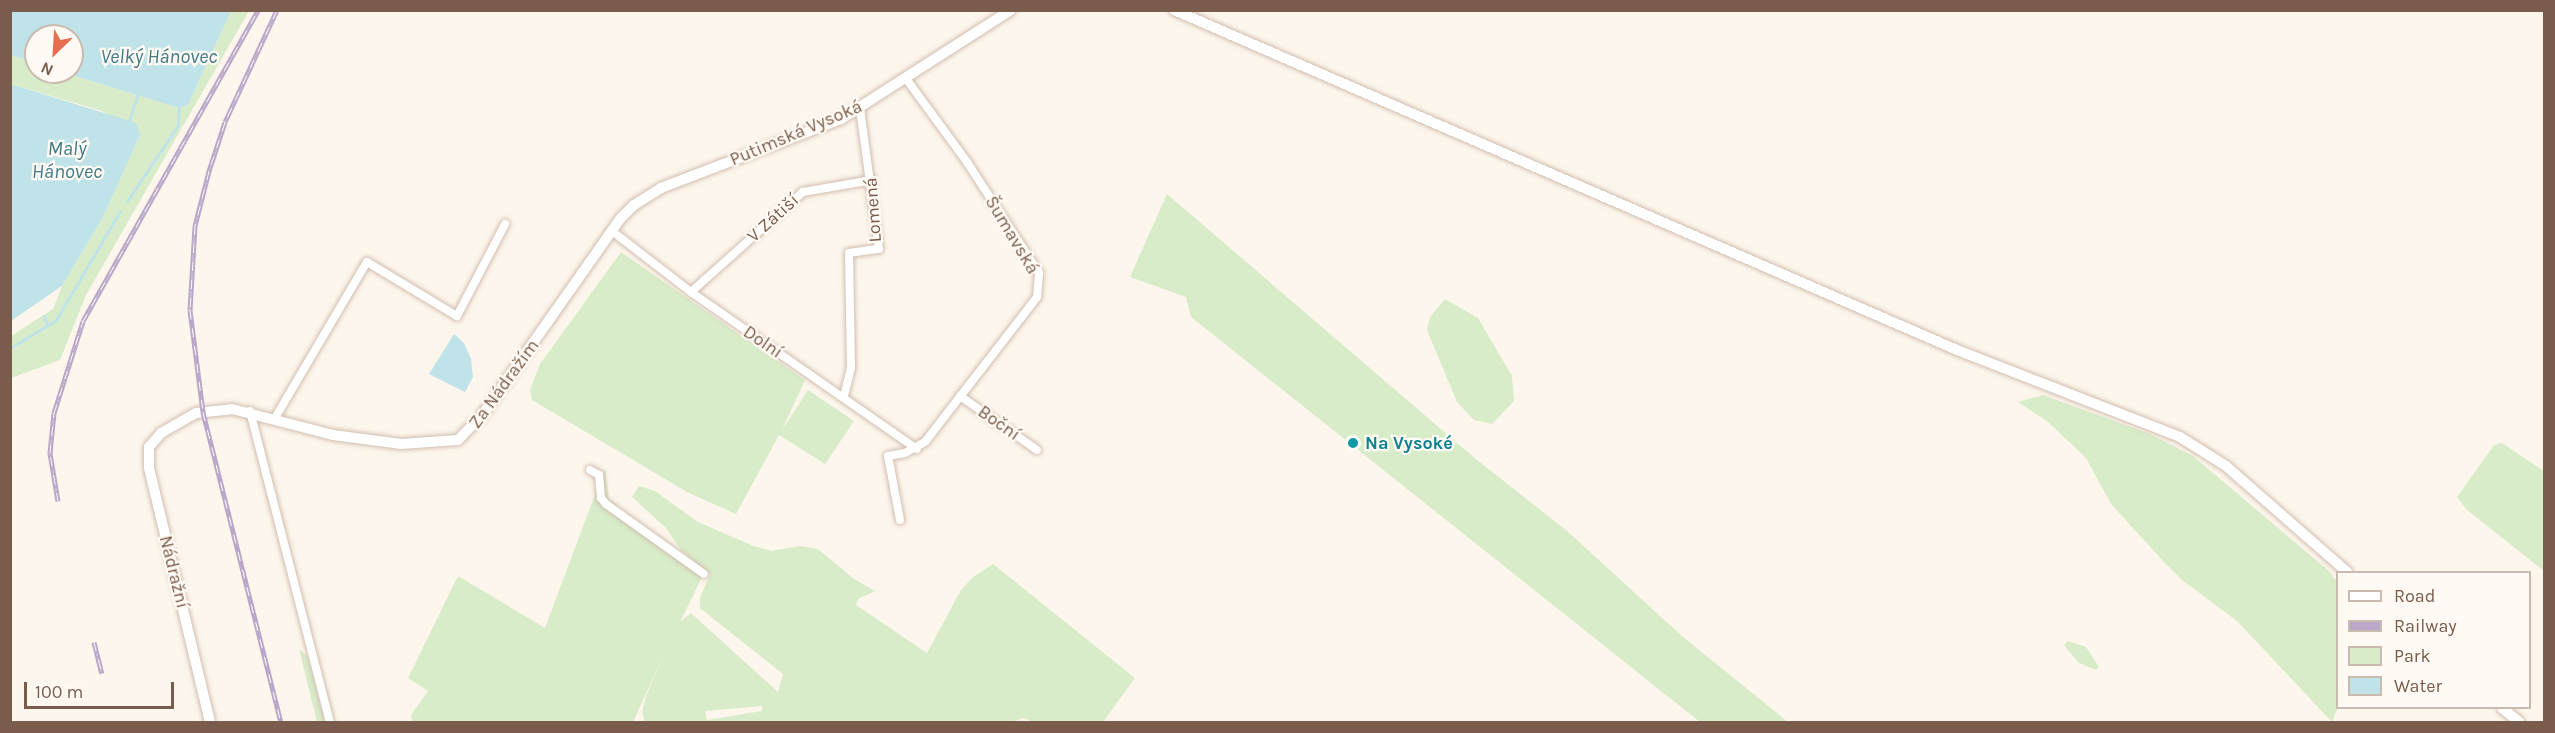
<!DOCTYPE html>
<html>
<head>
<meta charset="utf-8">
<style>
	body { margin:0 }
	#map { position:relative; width:2555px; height:733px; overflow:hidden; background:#fdf6ec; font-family:Karla,sans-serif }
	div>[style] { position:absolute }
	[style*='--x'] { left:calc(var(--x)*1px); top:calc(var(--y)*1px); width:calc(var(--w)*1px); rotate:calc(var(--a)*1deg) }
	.green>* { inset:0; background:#d8ecc9 }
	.water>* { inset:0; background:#bfe3e8 }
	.stream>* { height:3px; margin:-1.5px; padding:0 1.5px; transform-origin:1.5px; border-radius:1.5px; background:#bfe3e8 }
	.roads { filter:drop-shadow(0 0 2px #d1beb0) drop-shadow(0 0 2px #d1beb0) }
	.street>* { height:8px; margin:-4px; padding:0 4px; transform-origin:4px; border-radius:4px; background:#fff }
	.secondary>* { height:10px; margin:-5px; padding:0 5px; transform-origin:5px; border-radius:5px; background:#fff }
	.rail>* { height:5px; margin-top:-2.5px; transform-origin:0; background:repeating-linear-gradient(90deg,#fffaf3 0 9px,#b9a8c9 0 18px); box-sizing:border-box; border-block:2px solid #b9a8c9 }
	.dots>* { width:16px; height:16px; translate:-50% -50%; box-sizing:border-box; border:3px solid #fffaf3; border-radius:50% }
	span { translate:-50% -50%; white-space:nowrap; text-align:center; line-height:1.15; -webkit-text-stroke:4.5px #fffaf3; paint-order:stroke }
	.street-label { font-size:18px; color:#7a5c4d }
	.culture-label { font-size:18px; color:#0d838f; font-weight:700 }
	.left { translate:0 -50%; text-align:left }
	.water-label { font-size:20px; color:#437c86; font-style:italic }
	.frame { position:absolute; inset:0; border:12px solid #7a5c4d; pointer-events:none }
	.legend { position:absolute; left:2336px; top:571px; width:195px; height:138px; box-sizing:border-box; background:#fffaf3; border:2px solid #cabbb1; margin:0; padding:8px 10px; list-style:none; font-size:18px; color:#7a5c4d }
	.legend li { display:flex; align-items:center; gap:12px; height:30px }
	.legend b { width:30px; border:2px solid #cabbb1 }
	.north { position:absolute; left:24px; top:24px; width:60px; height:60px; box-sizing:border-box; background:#fffaf3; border:2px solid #cabbb1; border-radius:50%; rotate:205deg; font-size:16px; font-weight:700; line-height:24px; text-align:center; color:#7a5c4d }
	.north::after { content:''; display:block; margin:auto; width:21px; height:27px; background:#e76f51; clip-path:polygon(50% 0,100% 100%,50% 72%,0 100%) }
	.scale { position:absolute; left:24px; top:682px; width:150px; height:27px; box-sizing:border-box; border:3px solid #7a5c4d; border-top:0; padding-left:8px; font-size:18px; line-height:21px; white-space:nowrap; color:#7a5c4d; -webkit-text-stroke:4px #fffaf3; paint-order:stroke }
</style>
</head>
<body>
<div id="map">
	<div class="green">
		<i style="clip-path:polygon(231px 11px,249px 11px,86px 295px,60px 360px,11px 378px,11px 336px,53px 309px,62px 286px,103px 217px,140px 135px,102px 111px,11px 84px,11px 55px,36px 63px,36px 72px,62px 72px,179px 108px,188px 105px)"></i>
		<i style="clip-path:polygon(1167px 194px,1477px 460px,1566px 530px,1683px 637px,1788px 722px,1700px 722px,1191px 317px,1186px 297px,1130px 277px)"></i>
		<i style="clip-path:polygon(621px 252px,805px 380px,782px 430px,808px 390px,854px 421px,825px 464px,779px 435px,736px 514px,687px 492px,532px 400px,530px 390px,540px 364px)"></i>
		<i style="clip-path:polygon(1445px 299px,1478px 318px,1512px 376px,1514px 401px,1492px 424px,1474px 420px,1457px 402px,1427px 330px,1430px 317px)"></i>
		<i style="clip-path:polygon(2043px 395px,2150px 434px,2193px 456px,2329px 571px,2338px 583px,2338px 707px,2332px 722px,2237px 621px,2182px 580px,2164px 562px,2111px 504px,2086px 458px,2047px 421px,2018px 402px)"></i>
		<i style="clip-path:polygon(2502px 443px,2544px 471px,2544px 571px,2466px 509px,2457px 497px,2494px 445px)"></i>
		<i style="clip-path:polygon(evenodd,605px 468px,609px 499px,703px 575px,680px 622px,691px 613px,778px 692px,783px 674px,700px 608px,700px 598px,710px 574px,681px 550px,666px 528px,632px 497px,639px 486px,655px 491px,698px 522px,751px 545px,771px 551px,800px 546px,818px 549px,854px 579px,875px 591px,858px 599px,856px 605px,927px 653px,961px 590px,973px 577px,993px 564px,1135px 678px,1103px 722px,1035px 722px,1023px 718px,1012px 722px,645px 722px,642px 712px,646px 696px,665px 652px,633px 722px,412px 722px,411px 715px,428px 691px,408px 678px,458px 576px,545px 628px,605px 468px,762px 706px,762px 711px,707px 720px,705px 711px,762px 706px)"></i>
		<i style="clip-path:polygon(2068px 641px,2086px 647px,2099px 667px,2096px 670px,2079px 663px,2064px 645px)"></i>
		<i style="clip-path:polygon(299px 649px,308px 657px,325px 722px,317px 722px)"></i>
	</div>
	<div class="water">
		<i style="clip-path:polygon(11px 10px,231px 10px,231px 11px,188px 105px,179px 108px,62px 72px,72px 72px,72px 36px,36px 36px,36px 63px,11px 55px)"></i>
		<i style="clip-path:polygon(11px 84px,130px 121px,137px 124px,140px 135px,103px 217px,62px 286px,11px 321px)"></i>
		<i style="clip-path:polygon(454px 334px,464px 343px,471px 359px,473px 377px,465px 392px,429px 374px)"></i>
	</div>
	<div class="stream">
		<i style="--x:128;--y:124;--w:33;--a:-72"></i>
		<i style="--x:127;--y:201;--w:92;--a:-56.1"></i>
		<i style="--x:178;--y:125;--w:20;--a:-87"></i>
		<i style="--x:43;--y:316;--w:10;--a:61"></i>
		<i style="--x:10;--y:348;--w:54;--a:-31.3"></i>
		<i style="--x:56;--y:320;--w:126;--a:-59.6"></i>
	</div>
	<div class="roads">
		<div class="street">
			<i style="--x:612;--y:231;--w:100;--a:37.7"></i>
			<i style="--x:691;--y:292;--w:275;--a:34.8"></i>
			<i style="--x:691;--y:292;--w:150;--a:-41.8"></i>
			<i style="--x:803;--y:192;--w:70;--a:-9.9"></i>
			<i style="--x:844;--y:396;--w:29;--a:-76"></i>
			<i style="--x:851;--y:368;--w:115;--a:-91"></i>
			<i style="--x:849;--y:253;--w:30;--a:-8"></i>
			<i style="--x:879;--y:249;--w:142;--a:-97.7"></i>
			<i style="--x:960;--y:396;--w:94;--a:35"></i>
			<i style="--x:250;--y:411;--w:321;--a:75.6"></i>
			<i style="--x:275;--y:418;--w:181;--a:-59.5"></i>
			<i style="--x:367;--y:262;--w:105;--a:31"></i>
			<i style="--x:457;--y:316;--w:104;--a:-62.4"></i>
			<i style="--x:590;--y:470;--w:10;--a:29"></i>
			<i style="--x:599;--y:475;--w:23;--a:85"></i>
			<i style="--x:601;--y:498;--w:8;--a:50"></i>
			<i style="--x:606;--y:504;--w:120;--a:35.5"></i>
			<i style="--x:900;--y:520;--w:65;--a:-100.6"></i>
			<i style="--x:888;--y:456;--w:17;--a:-10"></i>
			<i style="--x:905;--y:453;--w:23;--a:-29"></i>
			<i style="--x:925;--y:442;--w:183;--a:-52.3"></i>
			<i style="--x:1037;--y:297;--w:24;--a:-85"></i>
			<i style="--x:1039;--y:273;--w:132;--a:-123"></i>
			<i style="--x:967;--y:162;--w:102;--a:-126.2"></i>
		</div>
		<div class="secondary">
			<i style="--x:1174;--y:10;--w:854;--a:23.47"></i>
			<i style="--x:1957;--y:350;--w:239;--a:21.3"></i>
			<i style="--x:2180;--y:437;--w:54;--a:32.2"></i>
			<i style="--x:2226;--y:466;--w:161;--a:41.2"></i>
			<i style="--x:2502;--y:708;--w:22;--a:39"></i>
			<i style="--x:210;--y:722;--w:261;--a:-103.5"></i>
			<i style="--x:149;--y:468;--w:21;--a:-90"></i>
			<i style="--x:149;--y:447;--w:18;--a:-49"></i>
			<i style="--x:161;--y:433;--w:40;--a:-29.7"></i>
			<i style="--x:196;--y:413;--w:36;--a:-6"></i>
			<i style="--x:232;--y:409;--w:104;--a:14.4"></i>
			<i style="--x:333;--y:435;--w:69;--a:7.5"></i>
			<i style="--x:401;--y:444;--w:57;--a:-4"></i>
			<i style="--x:458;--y:440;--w:36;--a:-46"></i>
			<i style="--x:483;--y:414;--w:238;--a:-54.9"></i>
			<i style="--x:620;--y:219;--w:20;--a:-45"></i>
			<i style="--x:634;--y:205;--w:32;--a:-32"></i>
			<i style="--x:661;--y:188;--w:193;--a:-21"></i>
			<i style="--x:841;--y:119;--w:202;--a:-32.7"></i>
		</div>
	</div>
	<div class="rail">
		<i style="--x:277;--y:10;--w:123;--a:114.9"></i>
		<i style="--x:225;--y:122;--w:52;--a:108.1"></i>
		<i style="--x:209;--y:171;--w:57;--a:104.3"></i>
		<i style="--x:195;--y:226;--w:84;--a:93.4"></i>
		<i style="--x:190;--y:310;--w:103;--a:82.7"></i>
		<i style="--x:203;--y:412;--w:320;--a:75.9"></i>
		<i style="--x:58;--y:501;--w:49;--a:-99.5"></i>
		<i style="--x:50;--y:453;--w:40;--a:-84.3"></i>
		<i style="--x:54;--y:413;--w:96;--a:-72.5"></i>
		<i style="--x:83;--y:321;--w:357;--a:-60.6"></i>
		<i style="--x:94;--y:642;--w:32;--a:76"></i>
	</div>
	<div class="dots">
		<i style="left:1353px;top:443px;background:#0f9aa8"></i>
	</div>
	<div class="street-label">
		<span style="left:796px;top:133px;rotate:-23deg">Putimská Vysoká</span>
		<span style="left:873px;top:210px;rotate:-94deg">Lomená</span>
		<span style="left:773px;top:218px;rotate:-42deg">V Zátiší</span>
		<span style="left:1012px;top:235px;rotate:59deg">Šumavská</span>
		<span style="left:763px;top:342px;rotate:34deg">Dolní</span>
		<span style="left:504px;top:384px;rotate:-54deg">Za Nádražím</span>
		<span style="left:999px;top:423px;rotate:35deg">Boční</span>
		<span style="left:174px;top:572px;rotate:76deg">Nádražní</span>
	</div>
	<div class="culture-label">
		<span class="left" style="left:1365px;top:443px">Na Vysoké</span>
	</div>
	<div class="water-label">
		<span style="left:159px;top:56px">Velký Hánovec</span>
		<span style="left:67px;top:160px">Malý<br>Hánovec</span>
	</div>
	<div class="frame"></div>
	<ul class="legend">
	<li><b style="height:8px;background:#fff"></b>Road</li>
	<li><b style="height:8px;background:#b9a8c9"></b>Railway</li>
	<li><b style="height:16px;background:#d8ecc9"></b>Park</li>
	<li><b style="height:16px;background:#bfe3e8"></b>Water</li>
	</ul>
	<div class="north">N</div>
	<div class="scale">100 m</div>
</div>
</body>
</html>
